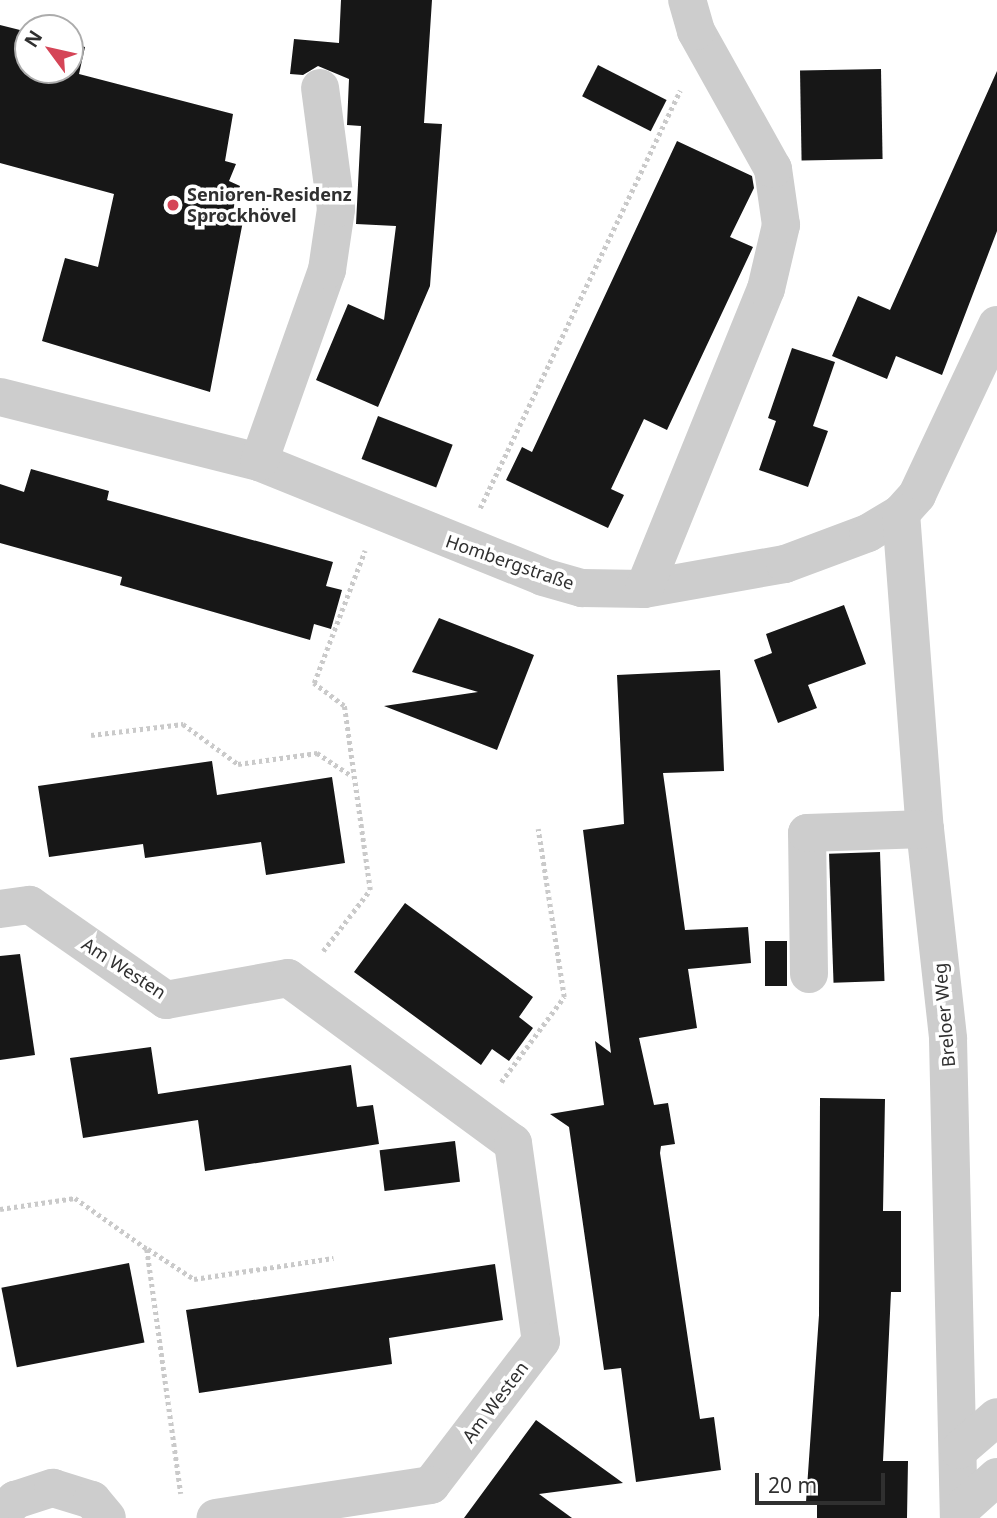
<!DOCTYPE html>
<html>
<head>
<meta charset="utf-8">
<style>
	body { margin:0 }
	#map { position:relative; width:997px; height:1518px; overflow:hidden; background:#fff; font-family:"Noto Sans",sans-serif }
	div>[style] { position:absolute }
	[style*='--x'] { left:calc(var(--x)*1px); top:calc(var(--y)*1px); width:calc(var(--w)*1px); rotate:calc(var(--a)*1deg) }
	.building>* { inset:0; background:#171717; transform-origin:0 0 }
	.path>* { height:4.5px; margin-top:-2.25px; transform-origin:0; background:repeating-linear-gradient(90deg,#cacaca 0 3.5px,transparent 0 7px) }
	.minor>* { height:38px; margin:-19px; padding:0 19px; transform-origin:19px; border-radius:19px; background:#cdcdcd }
	.dots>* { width:19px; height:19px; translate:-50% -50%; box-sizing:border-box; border:4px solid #fff; border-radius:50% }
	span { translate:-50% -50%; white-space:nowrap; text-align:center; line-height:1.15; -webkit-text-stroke:7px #fff; paint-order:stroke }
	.poi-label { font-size:18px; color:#303030; font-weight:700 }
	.left { translate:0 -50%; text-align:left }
	.street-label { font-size:18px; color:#303030 }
	.north { position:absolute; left:14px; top:14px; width:70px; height:70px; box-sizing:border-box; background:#fff; border:2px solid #acacac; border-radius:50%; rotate:303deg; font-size:19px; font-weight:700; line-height:28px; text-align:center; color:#303030 }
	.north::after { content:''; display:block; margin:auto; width:24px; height:32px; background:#d54557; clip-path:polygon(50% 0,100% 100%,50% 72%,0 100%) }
	.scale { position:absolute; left:755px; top:1473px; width:130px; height:32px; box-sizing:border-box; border:4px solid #303030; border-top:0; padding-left:9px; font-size:21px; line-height:24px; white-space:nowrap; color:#303030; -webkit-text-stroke:5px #fff; paint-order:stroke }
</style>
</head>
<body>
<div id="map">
	<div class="building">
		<i style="clip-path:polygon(341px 0,432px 0,424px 123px,442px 124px,430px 286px,378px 407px,316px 380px,348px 304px,384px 320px,396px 226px,356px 224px,361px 126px,347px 125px,349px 79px,318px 66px,303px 75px,290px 74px,294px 39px,339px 43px)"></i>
		<i style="clip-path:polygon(0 25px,28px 32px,28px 70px,70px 70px,70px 43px,85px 47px,79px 74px,233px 114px,225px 161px,236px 164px,229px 181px,240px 186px,231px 217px,243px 221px,210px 392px,42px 341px,65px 258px,98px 267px,114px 194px,0 163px)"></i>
		<i style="left:598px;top:65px;width:77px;height:35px;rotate:27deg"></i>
		<i style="left:881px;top:69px;width:90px;height:81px;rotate:89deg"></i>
		<i style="clip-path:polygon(997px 71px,997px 231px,942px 375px,896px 356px,887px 379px,832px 356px,858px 296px,890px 310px)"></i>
		<i style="clip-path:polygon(677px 141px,752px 176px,754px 188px,730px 237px,753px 247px,667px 430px,644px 419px,611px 489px,624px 495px,608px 528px,506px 480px,522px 447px,532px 452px)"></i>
		<i style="clip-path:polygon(792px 348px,835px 362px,813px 426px,828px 431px,808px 487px,759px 470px,776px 421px,768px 418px)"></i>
		<i style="left:378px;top:416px;width:80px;height:46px;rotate:21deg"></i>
		<i style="clip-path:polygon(31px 469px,109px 491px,107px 500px,333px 562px,326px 586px,342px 590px,331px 629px,314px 624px,310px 640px,120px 585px,122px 577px,0 543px,0 484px,24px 492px)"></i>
		<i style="clip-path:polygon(844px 605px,866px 664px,808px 685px,817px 708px,778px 723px,754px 660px,772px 653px,766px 634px)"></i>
		<i style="clip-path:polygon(439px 618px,534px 655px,497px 750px,384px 706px,478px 692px,412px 672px)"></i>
		<i style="clip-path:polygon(720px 670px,724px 771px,663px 773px,685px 930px,748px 927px,751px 963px,688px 969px,697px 1028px,639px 1038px,654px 1105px,668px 1103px,675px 1144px,661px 1146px,660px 1153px,700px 1419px,714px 1417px,721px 1470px,636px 1482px,621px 1368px,604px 1370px,569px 1127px,550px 1114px,604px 1105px,595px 1041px,611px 1053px,583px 830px,624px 824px,617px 675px)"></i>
		<i style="clip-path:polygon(212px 761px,217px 795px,332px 777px,345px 863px,266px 875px,261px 842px,145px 858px,143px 844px,49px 857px,38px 786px)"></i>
		<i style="left:880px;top:852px;width:129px;height:51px;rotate:88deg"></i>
		<i style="clip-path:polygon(405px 903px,533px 997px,519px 1017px,533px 1028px,509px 1061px,492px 1049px,481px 1065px,354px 972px)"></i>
		<i style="left:765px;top:941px;width:22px;height:45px"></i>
		<i style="clip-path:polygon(20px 954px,35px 1055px,0 1060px,0 956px)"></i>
		<i style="clip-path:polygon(151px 1047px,158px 1094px,351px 1065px,357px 1107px,373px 1105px,379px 1144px,205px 1171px,198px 1120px,83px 1138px,70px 1058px)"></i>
		<i style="clip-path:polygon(820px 1098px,885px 1099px,883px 1211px,901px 1211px,901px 1292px,891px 1292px,883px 1461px,908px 1461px,907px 1518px,817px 1518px,817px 1503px,806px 1502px,819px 1315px)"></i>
		<i style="left:455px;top:1141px;width:41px;height:76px;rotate:83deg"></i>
		<i style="left:129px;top:1263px;width:81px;height:130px;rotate:79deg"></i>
		<i style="clip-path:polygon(495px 1264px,503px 1320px,389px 1338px,392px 1364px,199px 1393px,186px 1310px)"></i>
		<i style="clip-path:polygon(536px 1420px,623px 1483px,539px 1494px,572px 1518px,464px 1518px)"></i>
	</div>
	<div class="path">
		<i style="--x:480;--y:508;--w:463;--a:-64.4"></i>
		<i style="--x:91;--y:735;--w:93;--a:-6.8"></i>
		<i style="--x:183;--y:724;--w:68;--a:36"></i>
		<i style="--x:238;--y:764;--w:80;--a:-7.9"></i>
		<i style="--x:317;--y:753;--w:42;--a:33.3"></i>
		<i style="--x:323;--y:951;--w:77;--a:-52.4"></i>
		<i style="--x:370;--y:890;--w:186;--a:-98"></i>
		<i style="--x:344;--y:706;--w:38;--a:-143"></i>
		<i style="--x:314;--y:683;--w:142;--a:-69"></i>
		<i style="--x:501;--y:1082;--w:106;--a:-53.5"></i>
		<i style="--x:564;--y:997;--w:170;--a:-98.8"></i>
		<i style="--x:0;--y:1209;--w:76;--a:-8.3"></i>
		<i style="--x:75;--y:1198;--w:88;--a:35.3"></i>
		<i style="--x:147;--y:1249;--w:247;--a:82.1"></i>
		<i style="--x:148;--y:1249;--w:55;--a:33.1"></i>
		<i style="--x:194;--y:1279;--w:141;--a:-8.6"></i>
	</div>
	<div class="minor">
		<i style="--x:0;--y:397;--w:267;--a:14.1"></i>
		<i style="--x:259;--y:462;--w:306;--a:22"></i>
		<i style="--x:543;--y:577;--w:41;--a:15.8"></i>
		<i style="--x:582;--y:588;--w:62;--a:0.9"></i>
		<i style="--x:644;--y:589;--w:143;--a:-10.1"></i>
		<i style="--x:785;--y:564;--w:89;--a:-20.5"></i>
		<i style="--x:868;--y:533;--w:39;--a:-31"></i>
		<i style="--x:901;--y:513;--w:24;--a:-48"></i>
		<i style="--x:917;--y:495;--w:188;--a:-64.8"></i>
		<i style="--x:259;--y:462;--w:204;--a:-70.5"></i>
		<i style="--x:327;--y:270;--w:62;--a:-81.6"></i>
		<i style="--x:336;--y:209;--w:122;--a:-97.5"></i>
		<i style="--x:901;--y:513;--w:317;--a:85.7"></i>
		<i style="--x:925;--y:829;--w:211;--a:83.7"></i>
		<i style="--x:948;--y:1039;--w:479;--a:88.7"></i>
		<i style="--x:644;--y:589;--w:324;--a:-67.9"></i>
		<i style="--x:766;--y:289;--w:66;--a:-76.8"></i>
		<i style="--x:781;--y:225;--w:57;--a:-98.1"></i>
		<i style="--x:773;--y:169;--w:158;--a:-119.2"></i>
		<i style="--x:696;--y:31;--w:32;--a:-106"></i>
		<i style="--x:0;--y:909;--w:30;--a:-8"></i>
		<i style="--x:30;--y:905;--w:166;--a:34.9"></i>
		<i style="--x:166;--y:1000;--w:124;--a:-10.2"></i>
		<i style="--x:288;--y:978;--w:279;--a:36.3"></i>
		<i style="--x:513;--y:1143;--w:200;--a:82"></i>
		<i style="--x:541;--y:1341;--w:181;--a:127.4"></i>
		<i style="--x:431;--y:1485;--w:218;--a:171.3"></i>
		<i style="--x:809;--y:974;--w:141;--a:-90.8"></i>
		<i style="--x:807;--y:833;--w:118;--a:-1.9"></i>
		<i style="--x:959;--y:1450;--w:50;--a:-41"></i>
		<i style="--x:959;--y:1511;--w:51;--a:-41.8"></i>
		<i style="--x:0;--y:1517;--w:23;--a:-49"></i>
		<i style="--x:15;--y:1500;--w:40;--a:-18"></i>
		<i style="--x:53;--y:1488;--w:41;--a:17.1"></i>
		<i style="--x:92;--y:1500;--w:23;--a:50"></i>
	</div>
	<div class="dots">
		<i style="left:173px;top:205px;background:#d54557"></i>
	</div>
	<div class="poi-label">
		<span class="left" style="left:187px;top:205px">Senioren-Residenz<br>Sprockhövel</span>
	</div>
	<div class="street-label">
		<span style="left:510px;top:562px;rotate:19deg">Hombergstraße</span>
		<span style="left:124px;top:968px;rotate:33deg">Am Westen</span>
		<span style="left:944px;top:1015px;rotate:-95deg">Breloer Weg</span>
		<span style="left:495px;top:1402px;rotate:-53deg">Am Westen</span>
	</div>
	<div class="north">N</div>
	<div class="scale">20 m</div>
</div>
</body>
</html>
